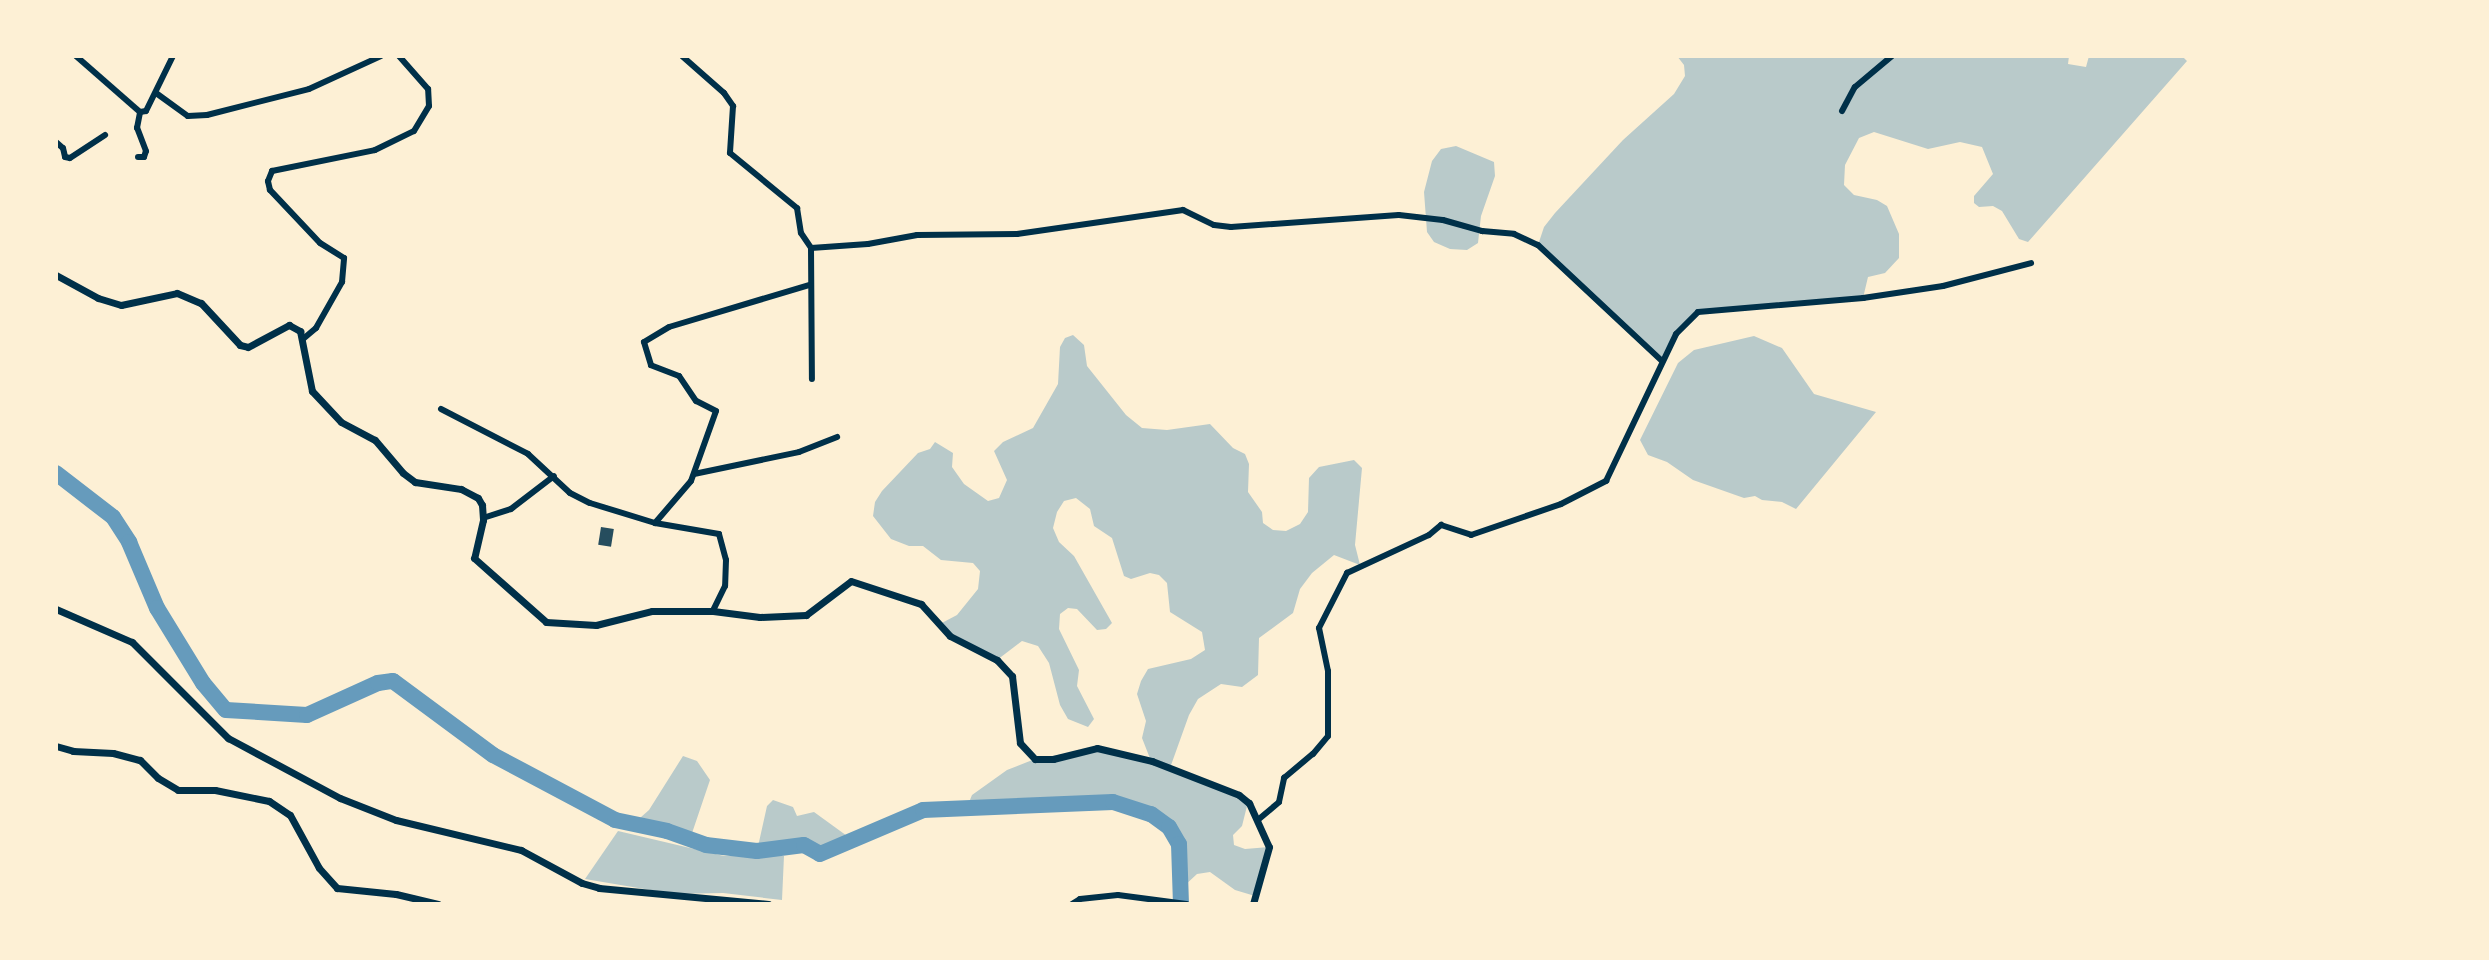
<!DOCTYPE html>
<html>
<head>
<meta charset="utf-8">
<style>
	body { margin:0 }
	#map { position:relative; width:2489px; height:960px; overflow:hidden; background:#fdf0d5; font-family:"IBM Plex Sans",sans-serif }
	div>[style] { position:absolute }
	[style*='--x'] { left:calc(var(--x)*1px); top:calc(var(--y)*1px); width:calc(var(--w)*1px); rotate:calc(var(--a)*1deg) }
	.green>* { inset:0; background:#b9caca }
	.river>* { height:16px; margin:-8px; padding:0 8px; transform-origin:8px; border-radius:8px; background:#669bbc }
	.building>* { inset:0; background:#264d5e; transform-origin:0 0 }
	.minor>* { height:6px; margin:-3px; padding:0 3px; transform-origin:3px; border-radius:3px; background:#003049 }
	.tertiary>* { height:7px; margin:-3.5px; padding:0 3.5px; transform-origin:3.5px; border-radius:3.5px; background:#003049 }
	span { translate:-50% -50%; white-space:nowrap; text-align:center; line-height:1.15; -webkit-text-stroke:6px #fdf0d5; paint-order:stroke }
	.frame { position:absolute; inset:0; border:58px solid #fdf0d5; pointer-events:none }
</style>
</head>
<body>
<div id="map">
	<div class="green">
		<i style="clip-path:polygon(1677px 56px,2069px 56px,2068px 64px,2086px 67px,2089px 56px,2182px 56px,2187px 61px,2028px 242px,2019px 239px,2002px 211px,1993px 206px,1979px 207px,1974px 203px,1974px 196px,1993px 174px,1982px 147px,1960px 142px,1928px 149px,1874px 132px,1859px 138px,1845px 165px,1844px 185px,1854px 195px,1877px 200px,1887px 206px,1899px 234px,1899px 258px,1885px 273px,1868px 277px,1863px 298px,1698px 312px,1685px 322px,1662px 361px,1538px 245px,1544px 227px,1555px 213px,1623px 140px,1674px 94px,1685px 76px,1684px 65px)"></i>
		<i style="clip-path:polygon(1456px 146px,1494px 162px,1495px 176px,1481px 216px,1478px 243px,1467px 250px,1450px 249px,1434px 242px,1427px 232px,1424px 192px,1432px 161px,1441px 149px)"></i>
		<i style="clip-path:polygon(1073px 335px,1084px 345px,1087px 366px,1126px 415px,1142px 428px,1167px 430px,1210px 424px,1233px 448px,1245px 454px,1249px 464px,1248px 492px,1262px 512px,1263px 523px,1273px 530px,1286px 531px,1300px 524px,1308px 512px,1309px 478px,1319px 467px,1354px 460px,1362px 468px,1355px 545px,1360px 565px,1334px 555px,1312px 573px,1300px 589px,1293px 613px,1259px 638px,1258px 675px,1242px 687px,1221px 684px,1198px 699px,1189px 715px,1170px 768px,1248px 802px,1242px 826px,1233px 835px,1234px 845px,1245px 849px,1269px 847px,1255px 896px,1235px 890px,1210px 872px,1197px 874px,1183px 887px,1179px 844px,1169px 827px,1151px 814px,1113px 802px,967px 807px,972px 795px,1007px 770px,1035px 759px,1097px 748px,1151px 761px,1142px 738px,1146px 721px,1137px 694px,1141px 681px,1148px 669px,1191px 659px,1205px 650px,1202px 632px,1170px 612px,1167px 583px,1159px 575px,1150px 573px,1131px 579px,1124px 576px,1112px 538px,1094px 526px,1090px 509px,1076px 498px,1064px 501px,1057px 512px,1053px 528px,1059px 542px,1074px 556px,1112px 623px,1106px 629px,1097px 630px,1077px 609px,1068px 608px,1060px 614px,1059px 629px,1079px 670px,1077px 686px,1094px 719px,1088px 727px,1068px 719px,1060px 705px,1049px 663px,1038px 646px,1022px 641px,997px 660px,938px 625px,957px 615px,978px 589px,980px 571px,973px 563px,941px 560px,923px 546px,909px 546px,891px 539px,873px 516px,875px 502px,882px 491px,918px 453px,930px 449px,935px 442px,953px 453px,952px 467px,964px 484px,988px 501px,999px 498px,1007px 480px,994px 451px,1003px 442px,1033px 428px,1058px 384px,1060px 347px,1065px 338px)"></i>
		<i style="clip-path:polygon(1754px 336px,1782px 348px,1814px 394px,1876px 412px,1796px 509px,1782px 502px,1762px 500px,1755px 496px,1744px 498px,1693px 480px,1667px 462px,1648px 455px,1640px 440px,1678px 363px,1694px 350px)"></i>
		<i style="clip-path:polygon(683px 756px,697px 761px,710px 780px,690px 839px,667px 831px,631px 826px,649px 810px)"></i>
		<i style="clip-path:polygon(773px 800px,793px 807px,797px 816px,814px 812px,854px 841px,820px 854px,804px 845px,757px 851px,767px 806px)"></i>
		<i style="clip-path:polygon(618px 831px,724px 856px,784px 856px,782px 900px,723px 893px,674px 894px,585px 879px)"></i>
	</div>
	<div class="river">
		<i style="--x:56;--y:473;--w:72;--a:37.7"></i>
		<i style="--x:113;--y:517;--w:30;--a:57"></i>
		<i style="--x:129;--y:542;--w:72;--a:67"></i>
		<i style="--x:157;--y:608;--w:88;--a:58.5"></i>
		<i style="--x:203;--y:683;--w:35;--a:50"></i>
		<i style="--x:226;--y:710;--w:81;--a:3.5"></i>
		<i style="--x:307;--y:715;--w:78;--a:-24.3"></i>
		<i style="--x:378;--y:683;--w:15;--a:-8"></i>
		<i style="--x:393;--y:681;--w:124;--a:36.5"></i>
		<i style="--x:493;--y:755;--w:138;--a:28"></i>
		<i style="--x:615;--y:820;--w:53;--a:11.9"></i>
		<i style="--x:667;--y:831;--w:41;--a:19.7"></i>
		<i style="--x:706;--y:845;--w:51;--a:6.7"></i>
		<i style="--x:757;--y:851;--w:47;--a:-7.3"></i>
		<i style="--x:804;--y:845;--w:18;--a:29"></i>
		<i style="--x:820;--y:854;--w:112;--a:-23.1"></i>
		<i style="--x:923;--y:810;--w:190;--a:-2.4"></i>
		<i style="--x:1113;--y:802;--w:40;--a:18"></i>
		<i style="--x:1151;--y:814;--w:22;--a:36"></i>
		<i style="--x:1169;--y:827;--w:20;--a:60"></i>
		<i style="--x:1179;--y:844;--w:60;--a:88.1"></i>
	</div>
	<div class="building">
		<i style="left:601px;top:527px;width:13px;height:18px;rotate:9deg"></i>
	</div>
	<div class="minor">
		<i style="--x:76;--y:56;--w:85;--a:41.2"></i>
		<i style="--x:140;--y:112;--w:6;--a:-9"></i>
		<i style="--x:146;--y:111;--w:61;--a:-63.9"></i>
		<i style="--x:682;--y:56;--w:56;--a:41.4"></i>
		<i style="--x:724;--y:93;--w:16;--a:55"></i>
		<i style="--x:733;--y:106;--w:47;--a:93.7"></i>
		<i style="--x:730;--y:153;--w:87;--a:39.4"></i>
		<i style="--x:797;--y:208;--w:25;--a:81"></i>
		<i style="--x:801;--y:233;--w:18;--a:56"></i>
		<i style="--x:811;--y:248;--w:131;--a:89.6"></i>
		<i style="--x:156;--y:93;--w:39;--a:36"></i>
		<i style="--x:188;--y:116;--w:19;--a:-3"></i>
		<i style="--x:207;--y:115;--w:105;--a:-14.3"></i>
		<i style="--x:309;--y:89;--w:79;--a:-24.6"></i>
		<i style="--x:1842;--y:111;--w:27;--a:-62"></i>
		<i style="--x:1855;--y:87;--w:48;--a:-40"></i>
		<i style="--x:56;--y:142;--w:9;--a:41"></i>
		<i style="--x:63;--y:148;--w:9;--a:77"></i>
		<i style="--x:65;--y:157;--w:5;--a:11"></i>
		<i style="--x:70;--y:158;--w:42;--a:-33.3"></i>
		<i style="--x:138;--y:157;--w:6;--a:0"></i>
		<i style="--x:144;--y:157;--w:6;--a:-72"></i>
		<i style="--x:146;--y:151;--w:25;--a:-111"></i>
		<i style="--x:137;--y:128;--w:16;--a:-79"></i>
		<i style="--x:811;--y:248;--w:57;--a:-4"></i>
		<i style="--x:868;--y:244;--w:50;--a:-10.4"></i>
		<i style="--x:917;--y:235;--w:100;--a:-0.6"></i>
		<i style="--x:1017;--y:234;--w:168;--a:-8.2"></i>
		<i style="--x:1183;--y:210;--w:34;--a:26"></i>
		<i style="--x:1214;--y:225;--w:17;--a:7"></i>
		<i style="--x:1231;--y:227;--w:168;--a:-4.1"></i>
		<i style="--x:1399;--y:215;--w:44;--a:6.5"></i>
		<i style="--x:1443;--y:220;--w:41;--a:15.8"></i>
		<i style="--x:1482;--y:231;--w:32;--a:5"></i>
		<i style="--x:1514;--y:234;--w:26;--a:25"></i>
		<i style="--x:1538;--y:245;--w:170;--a:43.1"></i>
		<i style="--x:303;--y:339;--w:17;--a:-40"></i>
		<i style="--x:316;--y:328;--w:53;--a:-60.5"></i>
		<i style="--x:342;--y:282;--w:24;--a:-85"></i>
		<i style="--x:344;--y:258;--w:28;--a:-148"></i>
		<i style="--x:320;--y:243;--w:73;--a:-133.3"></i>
		<i style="--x:270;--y:190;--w:9;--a:-103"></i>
		<i style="--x:268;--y:181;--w:11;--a:-68"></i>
		<i style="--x:272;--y:171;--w:105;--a:-11.5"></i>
		<i style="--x:375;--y:150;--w:43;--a:-26"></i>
		<i style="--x:414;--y:131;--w:29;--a:-59"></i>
		<i style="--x:429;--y:106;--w:17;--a:-93"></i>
		<i style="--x:428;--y:89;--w:44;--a:-131.3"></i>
		<i style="--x:441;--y:409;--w:98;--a:27.3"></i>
		<i style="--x:528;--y:454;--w:57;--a:42.9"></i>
		<i style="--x:570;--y:493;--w:22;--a:27"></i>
		<i style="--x:590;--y:503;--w:68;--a:17.1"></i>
		<i style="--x:655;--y:523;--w:65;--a:9.8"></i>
		<i style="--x:719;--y:534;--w:27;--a:75"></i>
		<i style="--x:726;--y:560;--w:26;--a:92"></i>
		<i style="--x:725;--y:586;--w:28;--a:116"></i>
		<i style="--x:694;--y:474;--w:107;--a:-11.8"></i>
		<i style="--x:799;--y:452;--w:41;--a:-21.5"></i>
		<i style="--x:483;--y:518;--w:29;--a:-18"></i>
		<i style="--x:511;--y:509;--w:54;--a:-37.5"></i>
		<i style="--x:655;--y:523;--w:55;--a:-49.4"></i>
		<i style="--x:691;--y:481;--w:74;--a:-70.3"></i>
		<i style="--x:716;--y:411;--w:22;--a:-153"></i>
		<i style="--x:696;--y:401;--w:30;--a:-124"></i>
		<i style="--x:679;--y:376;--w:30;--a:-159"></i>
		<i style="--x:651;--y:365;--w:24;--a:-107"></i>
		<i style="--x:644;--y:342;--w:29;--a:-31"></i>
		<i style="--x:669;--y:327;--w:146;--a:-16.7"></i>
		<i style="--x:1259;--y:819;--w:26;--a:-40"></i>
		<i style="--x:1279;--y:802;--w:25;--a:-78"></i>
		<i style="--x:1284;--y:778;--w:38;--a:-40"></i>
		<i style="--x:1313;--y:754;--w:23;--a:-50"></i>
		<i style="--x:1328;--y:736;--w:65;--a:-90"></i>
		<i style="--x:1328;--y:671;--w:44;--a:-101.8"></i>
		<i style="--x:1319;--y:628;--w:62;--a:-63"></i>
		<i style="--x:1347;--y:573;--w:90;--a:-24.9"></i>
		<i style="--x:1429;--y:535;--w:16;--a:-40"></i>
		<i style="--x:1441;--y:525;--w:32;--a:18"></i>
		<i style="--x:1471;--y:535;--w:95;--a:-19"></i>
		<i style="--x:1561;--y:504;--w:51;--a:-27.1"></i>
		<i style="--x:1606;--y:481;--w:163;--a:-64.5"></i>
		<i style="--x:1676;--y:334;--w:31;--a:-45"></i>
		<i style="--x:1698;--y:312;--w:166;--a:-4.8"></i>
		<i style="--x:1863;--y:298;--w:81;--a:-8.5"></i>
		<i style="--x:1943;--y:286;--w:91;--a:-14.6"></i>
		<i style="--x:1072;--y:904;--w:9;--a:-32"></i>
		<i style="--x:1080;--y:899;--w:38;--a:-6"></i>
		<i style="--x:1118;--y:895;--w:69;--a:7.5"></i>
	</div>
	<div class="tertiary">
		<i style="--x:56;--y:275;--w:48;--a:28.7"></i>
		<i style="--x:98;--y:298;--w:24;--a:17"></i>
		<i style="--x:121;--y:305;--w:57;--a:-12.1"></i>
		<i style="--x:177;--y:293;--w:26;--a:23"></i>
		<i style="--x:201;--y:303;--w:57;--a:47.1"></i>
		<i style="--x:240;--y:345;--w:8;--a:14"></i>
		<i style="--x:248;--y:347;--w:47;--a:-28.2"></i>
		<i style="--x:289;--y:325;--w:13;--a:29"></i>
		<i style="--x:300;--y:331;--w:61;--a:78.7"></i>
		<i style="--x:312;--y:391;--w:42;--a:46.9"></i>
		<i style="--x:341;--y:422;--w:38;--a:28"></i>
		<i style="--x:375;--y:440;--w:43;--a:49.7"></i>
		<i style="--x:403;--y:473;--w:15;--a:37"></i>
		<i style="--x:415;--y:482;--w:47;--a:8.7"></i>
		<i style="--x:461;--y:489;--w:19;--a:28"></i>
		<i style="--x:478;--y:498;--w:8;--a:60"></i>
		<i style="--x:482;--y:505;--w:15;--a:86"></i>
		<i style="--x:483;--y:520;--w:39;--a:103"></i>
		<i style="--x:474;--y:558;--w:96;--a:41.6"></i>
		<i style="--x:546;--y:622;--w:50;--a:3.4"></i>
		<i style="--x:596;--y:625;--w:58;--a:-14"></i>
		<i style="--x:652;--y:611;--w:61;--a:0"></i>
		<i style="--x:713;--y:611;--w:47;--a:7.3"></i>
		<i style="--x:760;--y:617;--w:46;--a:-2.5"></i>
		<i style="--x:806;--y:615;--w:56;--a:-37.1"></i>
		<i style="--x:851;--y:581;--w:74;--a:18.2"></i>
		<i style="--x:921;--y:604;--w:43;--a:47.8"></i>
		<i style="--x:950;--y:636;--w:53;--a:27.1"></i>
		<i style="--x:997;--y:660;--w:22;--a:47"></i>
		<i style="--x:1012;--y:676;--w:67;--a:83.2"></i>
		<i style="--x:1020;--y:743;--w:22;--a:47"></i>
		<i style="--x:1035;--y:759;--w:18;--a:0"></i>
		<i style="--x:1053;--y:759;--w:45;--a:-14"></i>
		<i style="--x:1097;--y:748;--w:57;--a:13.3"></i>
		<i style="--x:1152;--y:761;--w:93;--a:21.3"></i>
		<i style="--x:1239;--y:795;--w:13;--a:39"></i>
		<i style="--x:1249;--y:803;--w:48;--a:65.6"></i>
		<i style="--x:1269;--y:847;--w:59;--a:105.7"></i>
		<i style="--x:56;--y:609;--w:83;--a:23.5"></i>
		<i style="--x:132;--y:642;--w:136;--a:45"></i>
		<i style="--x:228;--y:738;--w:127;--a:28.2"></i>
		<i style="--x:340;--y:798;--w:60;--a:21.4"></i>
		<i style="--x:396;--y:820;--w:129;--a:13.5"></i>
		<i style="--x:521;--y:850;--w:69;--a:28.4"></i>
		<i style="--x:582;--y:883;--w:18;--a:16"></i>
		<i style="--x:599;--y:888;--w:170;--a:5.4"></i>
		<i style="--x:56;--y:746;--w:18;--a:16"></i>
		<i style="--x:73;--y:751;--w:40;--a:2.9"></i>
		<i style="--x:113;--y:753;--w:28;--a:15"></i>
		<i style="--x:140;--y:760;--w:25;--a:45"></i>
		<i style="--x:158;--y:778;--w:23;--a:31"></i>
		<i style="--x:178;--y:790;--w:37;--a:0"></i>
		<i style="--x:215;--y:790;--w:55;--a:11.5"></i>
		<i style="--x:269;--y:801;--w:25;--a:34"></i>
		<i style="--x:290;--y:815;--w:60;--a:61.3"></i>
		<i style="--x:319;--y:868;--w:27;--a:48"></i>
		<i style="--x:337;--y:888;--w:59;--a:5.8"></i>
		<i style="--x:396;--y:894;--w:43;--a:13.4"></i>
	</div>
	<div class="frame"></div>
</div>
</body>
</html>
